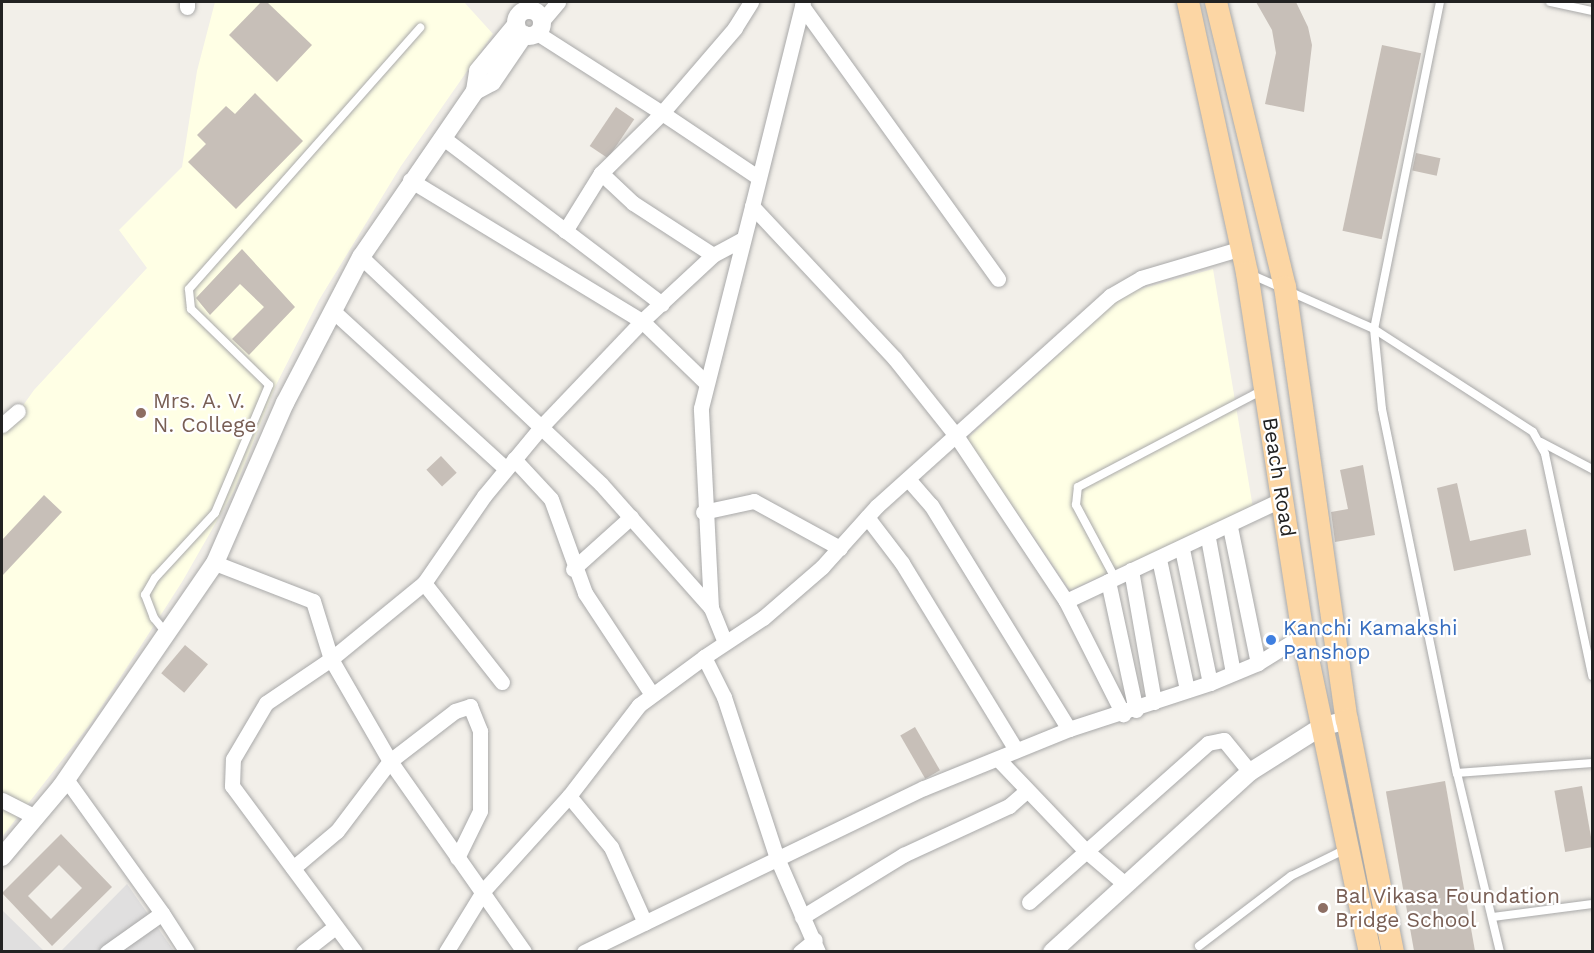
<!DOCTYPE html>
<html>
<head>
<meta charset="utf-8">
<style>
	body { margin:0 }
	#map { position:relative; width:1594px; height:953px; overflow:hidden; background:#f2efe9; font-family:"Work Sans",sans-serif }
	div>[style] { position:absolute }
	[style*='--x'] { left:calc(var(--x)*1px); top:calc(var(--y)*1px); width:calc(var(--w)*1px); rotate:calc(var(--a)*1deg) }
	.residential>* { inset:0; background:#e0dfdf }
	.education>* { inset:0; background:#ffffe5 }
	.building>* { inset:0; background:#c7bfb8; transform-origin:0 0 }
	.roads { filter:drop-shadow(0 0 2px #a9a9a9) drop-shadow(0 0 2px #a9a9a9) }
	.service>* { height:8px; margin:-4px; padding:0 4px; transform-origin:4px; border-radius:4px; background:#fff }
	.minor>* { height:15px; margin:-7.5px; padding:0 7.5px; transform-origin:7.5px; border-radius:7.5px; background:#fff }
	.tertiary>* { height:18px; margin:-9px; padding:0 9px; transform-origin:9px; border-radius:9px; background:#fff }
	.tertiary>.ring { margin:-9px; padding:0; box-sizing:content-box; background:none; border:18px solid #fff; border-radius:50% }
	.primary>* { height:22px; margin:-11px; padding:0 11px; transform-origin:11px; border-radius:11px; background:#fcd6a4 }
	.dots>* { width:16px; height:16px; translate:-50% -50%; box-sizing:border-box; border:3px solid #fff; border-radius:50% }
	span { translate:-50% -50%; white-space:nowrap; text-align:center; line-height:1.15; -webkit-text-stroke:4.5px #fff; paint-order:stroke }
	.education-label { font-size:21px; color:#785e54 }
	.left { translate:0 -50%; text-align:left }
	.street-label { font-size:21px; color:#222 }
	.shop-label { font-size:21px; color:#366cbe }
	.frame { position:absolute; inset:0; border:3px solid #222; pointer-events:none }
</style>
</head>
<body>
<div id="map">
	<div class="residential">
		<i style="clip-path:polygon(127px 884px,174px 951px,60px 952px)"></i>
		<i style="clip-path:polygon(2px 910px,44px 951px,2px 951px)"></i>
	</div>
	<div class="education">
		<i style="clip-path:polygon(215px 2px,464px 2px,493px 34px,401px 166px,319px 300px,276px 385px,234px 491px,182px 582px,91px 723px,2px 837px,2px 435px,34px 390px,147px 268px,119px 230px,182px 167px,197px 71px)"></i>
		<i style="clip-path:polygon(1213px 269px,1253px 508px,1070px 590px,967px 439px,1125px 293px)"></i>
	</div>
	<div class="building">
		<i style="clip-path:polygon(261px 2px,267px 2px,312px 45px,277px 82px,229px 35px)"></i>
		<i style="clip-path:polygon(1256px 2px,1296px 2px,1308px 27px,1312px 45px,1304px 112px,1265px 104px,1276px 53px,1272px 30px)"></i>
		<i style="left:1382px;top:45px;width:40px;height:190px;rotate:12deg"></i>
		<i style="clip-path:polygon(255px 93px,303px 141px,236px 209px,188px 162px,206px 144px,197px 135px,226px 106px,235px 114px)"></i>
		<i style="left:616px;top:107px;width:22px;height:47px;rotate:34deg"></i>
		<i style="left:1416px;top:153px;width:25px;height:18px;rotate:12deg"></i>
		<i style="clip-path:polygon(242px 249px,295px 307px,249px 355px,232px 339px,264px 307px,240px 284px,210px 315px,196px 298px)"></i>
		<i style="left:441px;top:456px;width:23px;height:20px;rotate:47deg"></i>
		<i style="clip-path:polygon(1363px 465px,1375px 535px,1335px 542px,1331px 512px,1348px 509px,1340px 470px)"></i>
		<i style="clip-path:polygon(1457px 483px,1470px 541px,1526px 529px,1531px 555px,1454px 571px,1437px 488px)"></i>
		<i style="clip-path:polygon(44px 495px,62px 512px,2px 576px,2px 540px)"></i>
		<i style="left:185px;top:645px;width:30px;height:37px;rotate:40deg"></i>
		<i style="left:915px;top:727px;width:50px;height:17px;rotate:60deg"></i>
		<i style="left:1445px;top:781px;width:173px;height:60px;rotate:80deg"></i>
		<i style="left:1582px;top:786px;width:62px;height:28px;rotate:80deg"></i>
		<i style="clip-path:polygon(evenodd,61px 834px,112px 887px,52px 946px,2px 893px,61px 834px,59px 865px,82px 888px,51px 919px,28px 896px,59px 865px)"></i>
	</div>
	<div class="roads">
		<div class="service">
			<i style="--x:1440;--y:2;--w:334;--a:101.4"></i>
			<i style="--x:1374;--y:329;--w:80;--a:84.3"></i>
			<i style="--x:1382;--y:409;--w:372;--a:78.4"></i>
			<i style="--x:1457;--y:773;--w:184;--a:76.5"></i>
			<i style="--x:1550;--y:2;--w:43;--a:12.1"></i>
			<i style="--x:1250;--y:274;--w:136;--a:23.9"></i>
			<i style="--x:1374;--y:329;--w:189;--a:32.9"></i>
			<i style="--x:1533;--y:432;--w:25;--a:61"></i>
			<i style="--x:1545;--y:454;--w:227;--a:78"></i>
			<i style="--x:1541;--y:442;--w:58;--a:27.9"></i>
			<i style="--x:1115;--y:578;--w:83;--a:-118.1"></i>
			<i style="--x:1076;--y:505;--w:18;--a:-84"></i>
			<i style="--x:1078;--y:487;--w:209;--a:-27.7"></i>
			<i style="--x:167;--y:634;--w:21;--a:-129"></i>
			<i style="--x:154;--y:618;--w:25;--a:-111"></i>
			<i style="--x:145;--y:595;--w:20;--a:-60"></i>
			<i style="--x:155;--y:578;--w:88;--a:-47.3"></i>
			<i style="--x:215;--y:513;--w:139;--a:-67.1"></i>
			<i style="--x:269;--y:385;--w:109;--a:-135.7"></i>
			<i style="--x:191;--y:309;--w:20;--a:-96"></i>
			<i style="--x:189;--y:289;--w:349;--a:-48.5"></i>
			<i style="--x:1457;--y:773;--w:135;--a:-4.2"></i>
			<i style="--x:1493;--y:917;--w:100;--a:-7.5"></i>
			<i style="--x:1199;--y:946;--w:116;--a:-37.3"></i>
			<i style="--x:1291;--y:876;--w:61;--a:-26.1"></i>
		</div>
		<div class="minor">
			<i style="--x:751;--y:2;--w:31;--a:122"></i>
			<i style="--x:735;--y:28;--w:112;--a:130.7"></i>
			<i style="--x:662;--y:113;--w:113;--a:33.8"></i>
			<i style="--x:803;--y:2;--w:210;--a:104"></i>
			<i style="--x:752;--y:206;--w:209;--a:46.9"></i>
			<i style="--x:895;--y:359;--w:100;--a:51.5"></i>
			<i style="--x:957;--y:437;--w:197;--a:56.4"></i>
			<i style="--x:1066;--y:601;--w:127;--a:63.2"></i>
			<i style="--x:802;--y:6;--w:336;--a:54.3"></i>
			<i style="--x:187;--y:7;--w:5;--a:-90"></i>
			<i style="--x:542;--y:21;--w:25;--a:-50"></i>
			<i style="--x:537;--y:33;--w:148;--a:32.6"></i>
			<i style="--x:662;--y:113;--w:86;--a:135.5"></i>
			<i style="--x:601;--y:173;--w:44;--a:43.2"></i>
			<i style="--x:633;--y:203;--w:95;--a:33"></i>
			<i style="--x:442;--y:137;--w:276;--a:37.2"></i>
			<i style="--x:410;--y:180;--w:271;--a:31.3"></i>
			<i style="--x:642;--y:321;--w:88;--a:44.1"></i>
			<i style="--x:565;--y:231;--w:68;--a:-58.2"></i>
			<i style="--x:361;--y:257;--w:330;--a:43.4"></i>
			<i style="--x:601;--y:484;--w:166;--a:48.4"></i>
			<i style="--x:333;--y:311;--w:234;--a:42.4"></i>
			<i style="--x:2;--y:425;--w:21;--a:-41"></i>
			<i style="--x:514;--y:459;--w:54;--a:47.2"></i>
			<i style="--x:551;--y:499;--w:100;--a:70.1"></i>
			<i style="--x:585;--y:593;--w:120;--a:56.6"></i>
			<i style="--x:908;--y:479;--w:35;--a:49"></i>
			<i style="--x:931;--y:505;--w:263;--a:58.4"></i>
			<i style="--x:703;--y:512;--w:52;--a:-12.2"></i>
			<i style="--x:754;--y:501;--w:98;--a:28.7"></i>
			<i style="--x:867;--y:517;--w:58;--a:52.7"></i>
			<i style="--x:902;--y:563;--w:219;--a:58.6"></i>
			<i style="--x:1230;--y:527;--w:139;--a:78.4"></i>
			<i style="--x:1208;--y:538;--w:137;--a:79.5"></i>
			<i style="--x:1182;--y:549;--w:137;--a:78.2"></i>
			<i style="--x:1159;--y:559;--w:134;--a:77.9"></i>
			<i style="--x:215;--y:563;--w:105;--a:21.2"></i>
			<i style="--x:313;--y:601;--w:61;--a:72.8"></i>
			<i style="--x:331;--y:659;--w:118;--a:60"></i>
			<i style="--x:390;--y:761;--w:82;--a:-37.6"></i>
			<i style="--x:455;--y:711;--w:16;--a:-18"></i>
			<i style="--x:470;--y:706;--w:27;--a:68"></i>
			<i style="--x:480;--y:731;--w:80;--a:90"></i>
			<i style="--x:480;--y:811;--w:52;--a:116.1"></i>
			<i style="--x:573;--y:569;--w:78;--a:-41.9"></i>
			<i style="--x:1131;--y:570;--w:134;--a:80.1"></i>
			<i style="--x:1108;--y:581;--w:132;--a:77.8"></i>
			<i style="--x:424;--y:583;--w:126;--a:51.8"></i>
			<i style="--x:1066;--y:601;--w:240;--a:-25.2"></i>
			<i style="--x:724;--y:640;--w:35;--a:-112"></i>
			<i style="--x:711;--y:608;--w:200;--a:-92.9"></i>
			<i style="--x:701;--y:408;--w:208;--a:-75.8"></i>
			<i style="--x:704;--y:657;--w:71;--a:-33.5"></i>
			<i style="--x:763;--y:618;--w:78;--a:-40.8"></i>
			<i style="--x:822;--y:567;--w:82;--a:-48"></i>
			<i style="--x:877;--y:506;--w:314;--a:-42"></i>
			<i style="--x:1110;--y:296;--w:36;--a:-30"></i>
			<i style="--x:1141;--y:278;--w:105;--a:-16.5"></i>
			<i style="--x:998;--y:759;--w:126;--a:46.3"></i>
			<i style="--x:1085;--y:850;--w:52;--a:40.4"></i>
			<i style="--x:66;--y:779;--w:165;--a:54.4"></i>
			<i style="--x:569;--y:796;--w:66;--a:50.5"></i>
			<i style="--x:611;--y:847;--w:83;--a:65.9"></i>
			<i style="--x:2;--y:800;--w:38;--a:27"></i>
			<i style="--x:293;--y:868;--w:57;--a:-40.1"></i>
			<i style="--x:337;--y:831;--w:88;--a:-52.9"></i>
			<i style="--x:390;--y:761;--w:233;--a:54.9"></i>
			<i style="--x:1029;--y:902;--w:239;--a:-41.6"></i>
			<i style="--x:1208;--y:743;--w:16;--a:-11"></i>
			<i style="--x:1224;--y:740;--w:41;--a:50.9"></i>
			<i style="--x:802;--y:917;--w:119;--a:-31.5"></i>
			<i style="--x:903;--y:855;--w:117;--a:-24.8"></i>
			<i style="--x:1009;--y:806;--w:23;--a:-41"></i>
			<i style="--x:107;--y:952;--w:67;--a:-35.3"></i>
			<i style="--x:162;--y:913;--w:46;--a:57.3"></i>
			<i style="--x:303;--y:952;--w:41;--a:-38"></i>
			<i style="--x:355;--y:952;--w:207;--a:-126.5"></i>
			<i style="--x:232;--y:786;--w:27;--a:-88"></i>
			<i style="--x:233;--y:759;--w:65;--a:-59.5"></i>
			<i style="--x:266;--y:703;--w:78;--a:-34.1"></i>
			<i style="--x:331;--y:659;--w:120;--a:-39.3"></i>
			<i style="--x:424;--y:583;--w:106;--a:-55.4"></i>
			<i style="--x:484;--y:496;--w:89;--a:-50.4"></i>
			<i style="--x:541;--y:427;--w:146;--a:-46.4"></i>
			<i style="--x:642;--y:321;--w:97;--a:-42.9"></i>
			<i style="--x:713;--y:255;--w:32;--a:-28"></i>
			<i style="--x:446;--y:952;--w:73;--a:-58.5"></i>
			<i style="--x:484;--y:890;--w:127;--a:-47.9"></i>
			<i style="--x:569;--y:796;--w:115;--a:-52.4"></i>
			<i style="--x:639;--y:705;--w:81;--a:-36.4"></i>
			<i style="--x:704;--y:657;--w:45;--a:63.4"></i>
			<i style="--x:724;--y:697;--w:169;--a:71.8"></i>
			<i style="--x:777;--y:858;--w:103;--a:66.4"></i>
			<i style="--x:584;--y:952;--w:377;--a:-25.8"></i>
			<i style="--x:924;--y:788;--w:157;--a:-22.1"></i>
			<i style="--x:1069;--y:729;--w:148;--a:-18.1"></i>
			<i style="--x:1210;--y:683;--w:52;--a:-22.6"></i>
			<i style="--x:1258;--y:663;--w:53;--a:-31.9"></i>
			<i style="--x:800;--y:952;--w:19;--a:-39"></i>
		</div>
		<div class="tertiary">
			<i class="ring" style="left:516px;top:10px;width:8px;height:8px"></i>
			<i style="--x:475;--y:91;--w:20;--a:-81"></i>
			<i style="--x:478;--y:71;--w:60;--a:-50.4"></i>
			<i style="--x:2;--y:857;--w:92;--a:-49.9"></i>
			<i style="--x:61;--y:787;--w:272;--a:-55.5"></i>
			<i style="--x:215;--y:563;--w:175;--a:-66.4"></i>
			<i style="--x:285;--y:403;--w:165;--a:-62.5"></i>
			<i style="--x:361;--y:257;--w:201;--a:-55.5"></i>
			<i style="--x:475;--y:91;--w:19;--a:-28"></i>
			<i style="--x:492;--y:82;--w:57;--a:-55.8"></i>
			<i style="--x:1052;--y:952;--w:268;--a:-42.3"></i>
			<i style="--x:1250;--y:772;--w:84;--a:-32.4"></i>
			<i style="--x:1321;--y:727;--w:27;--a:-15"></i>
		</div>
		<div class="primary">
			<i style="--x:1188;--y:2;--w:277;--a:77.7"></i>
			<i style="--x:1247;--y:273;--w:366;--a:81.2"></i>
			<i style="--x:1303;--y:635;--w:324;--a:78.1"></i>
			<i style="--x:1216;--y:2;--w:293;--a:76.4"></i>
			<i style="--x:1285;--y:287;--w:437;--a:81.9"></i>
			<i style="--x:1347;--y:720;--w:237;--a:78.8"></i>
		</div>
	</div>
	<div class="dots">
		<i style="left:141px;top:413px;background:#8d6e63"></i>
		<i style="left:1271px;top:640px;background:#3f7fe0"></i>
		<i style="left:1323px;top:908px;background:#8d6e63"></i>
	</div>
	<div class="education-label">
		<span class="left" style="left:153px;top:413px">Mrs. A. V.<br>N. College</span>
		<span class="left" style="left:1335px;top:908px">Bal Vikasa Foundation<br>Bridge School</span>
	</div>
	<div class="street-label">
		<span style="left:1279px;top:477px;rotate:81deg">Beach Road</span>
	</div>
	<div class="shop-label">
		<span class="left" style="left:1283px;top:640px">Kanchi Kamakshi<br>Panshop</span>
	</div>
	<div class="frame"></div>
</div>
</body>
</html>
